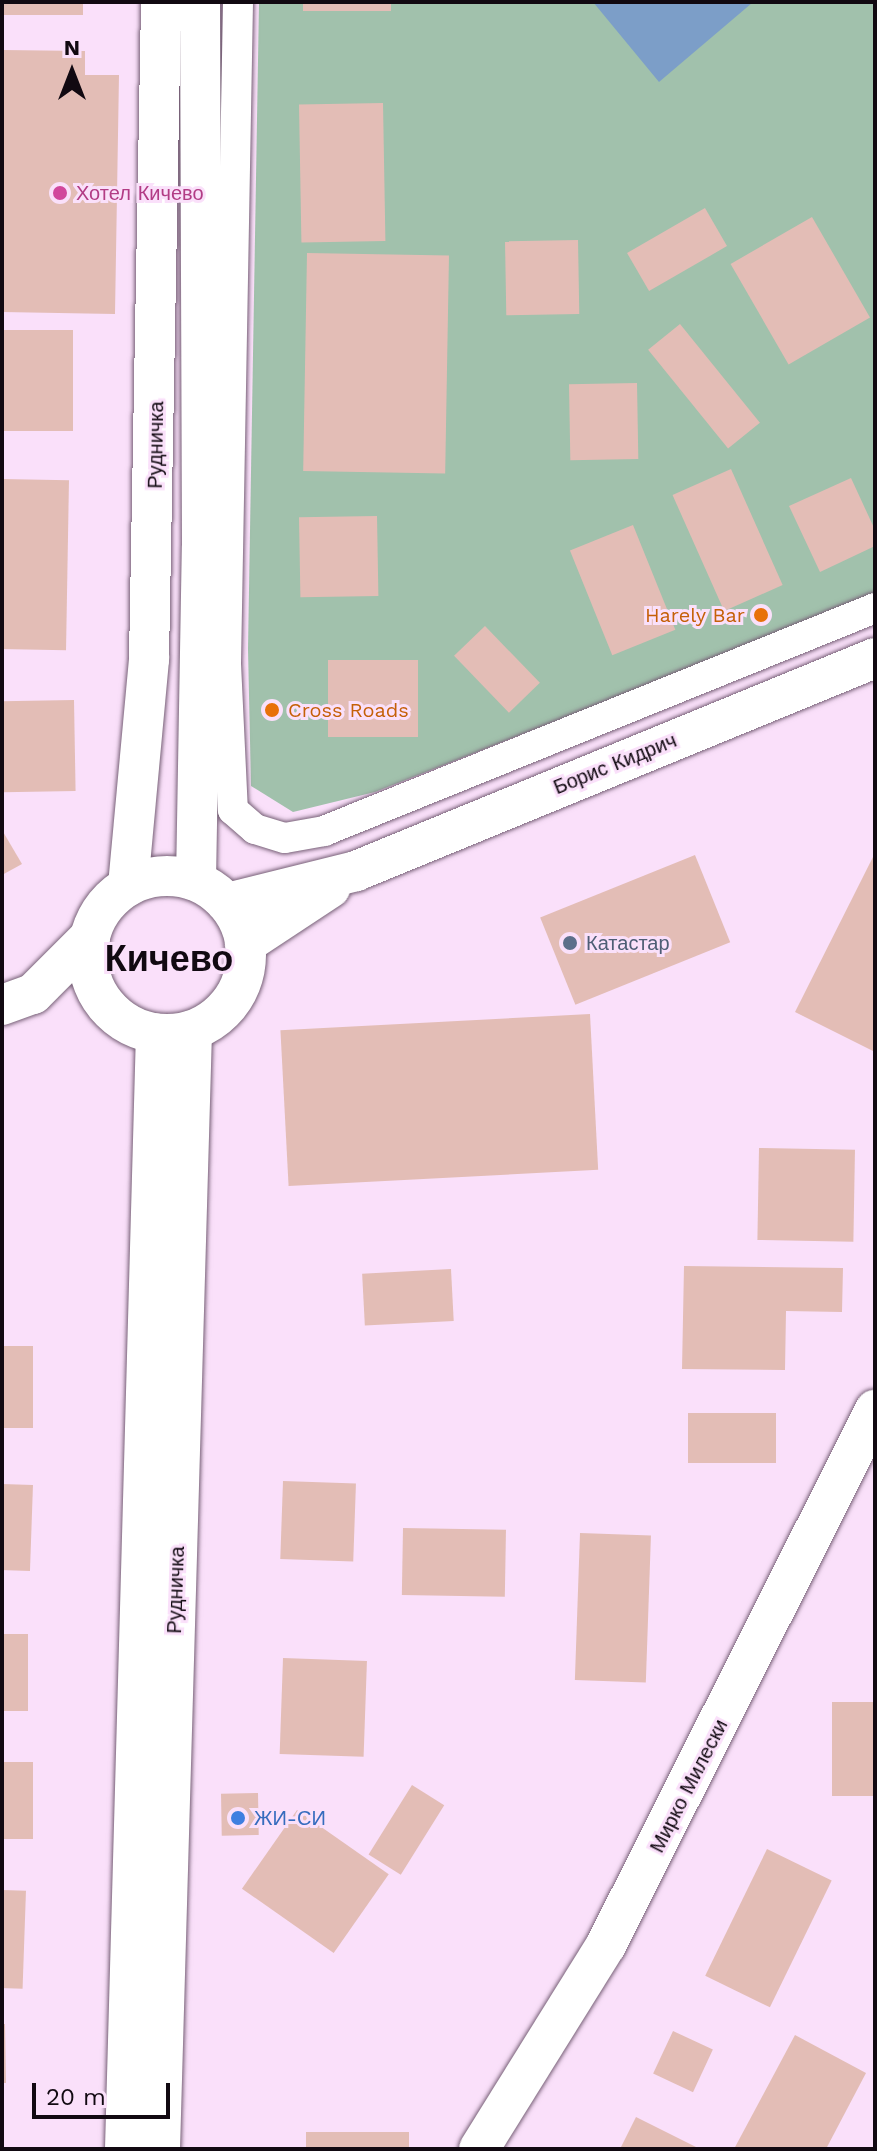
<!DOCTYPE html>
<html>
<head>
<meta charset="utf-8">
<style>
	body { margin:0 }
	#map { position:relative; width:877px; height:2151px; overflow:hidden; background:#fae0fa; font-family:"Work Sans",sans-serif }
	div>[style] { position:absolute }
	[style*='--x'] { left:calc(var(--x)*1px); top:calc(var(--y)*1px); width:calc(var(--w)*1px); rotate:calc(var(--a)*1deg) }
	.green>* { inset:0; background:#a1c1ac }
	.water>* { inset:0; background:#7c9ec8 }
	.building>* { inset:0; background:#e3bdb6; transform-origin:0 0 }
	.roads { filter:drop-shadow(0 0 2px #776077) drop-shadow(0 0 2px #776077) }
	.pedestrian>* { height:30px; margin:-15px; padding:0 15px; transform-origin:15px; border-radius:15px; background:#fff }
	.minor>* { height:40px; margin:-20px; padding:0 20px; transform-origin:20px; border-radius:20px; background:#fff }
	.minor>.ring { margin:-20px; padding:0; box-sizing:content-box; background:none; border:40px solid #fff; border-radius:50% }
	.dots>* { width:22px; height:22px; translate:-50% -50%; box-sizing:border-box; border:4px solid #fae0fa; border-radius:50% }
	span { translate:-50% -50%; white-space:nowrap; text-align:center; line-height:1.15; -webkit-text-stroke:6px #fae0fa; paint-order:stroke }
	.hotel-label { font-size:20px; color:#b23c85 }
	.left { translate:0 -50%; text-align:left }
	.street-label { font-size:20px; color:#110911 }
	.food-label { font-size:20px; color:#c56008 }
	.right { translate:-100% -50%; text-align:right }
	.service-label { font-size:20px; color:#4e5e75 }
	.shop-label { font-size:20px; color:#366cbe }
	.town-label { font-size:36px; color:#110911; font-weight:700 }
	.frame { position:absolute; inset:0; border:4px solid #110911; pointer-events:none }
	.north { position:absolute; left:32px; top:32px; width:80px; height:80px; -webkit-text-stroke:6px #fae0fa; paint-order:stroke; rotate:0deg; font-size:22px; font-weight:700; line-height:32px; text-align:center; color:#110911 }
	.north::after { content:''; display:block; margin:auto; width:28px; height:36px; background:#110911; clip-path:polygon(50% 0,100% 100%,50% 72%,0 100%) }
	.scale { position:absolute; left:32px; top:2083px; width:138px; height:36px; box-sizing:border-box; border:4px solid #110911; border-top:0; padding-left:10px; font-size:24px; line-height:28px; white-space:nowrap; color:#110911; -webkit-text-stroke:6px #fae0fa; paint-order:stroke }
</style>
</head>
<body>
<div id="map">
	<div class="green">
		<i style="clip-path:polygon(259px 2px,875px 2px,875px 596px,375px 792px,293px 812px,251px 786px,248px 649px)"></i>
	</div>
	<div class="water">
		<i style="clip-path:polygon(593px 2px,751px 2px,752px 3px,659px 82px)"></i>
	</div>
	<div class="building">
		<i style="left:2px;top:2px;width:81px;height:13px"></i>
		<i style="left:303px;top:2px;width:88px;height:9px"></i>
		<i style="clip-path:polygon(2px 50px,85px 51px,85px 75px,119px 75px,115px 314px,2px 312px)"></i>
		<i style="left:383px;top:103px;width:138px;height:84px;rotate:89deg"></i>
		<i style="left:705px;top:208px;width:44px;height:90px;rotate:60deg"></i>
		<i style="left:812px;top:217px;width:116px;height:94px;rotate:60deg"></i>
		<i style="left:578px;top:240px;width:74px;height:73px;rotate:89deg"></i>
		<i style="left:307px;top:253px;width:142px;height:218px;rotate:1deg"></i>
		<i style="left:680px;top:324px;width:127px;height:41px;rotate:51deg"></i>
		<i style="left:2px;top:330px;width:71px;height:101px"></i>
		<i style="left:637px;top:383px;width:76px;height:68px;rotate:89deg"></i>
		<i style="left:731px;top:469px;width:127px;height:64px;rotate:66deg"></i>
		<i style="clip-path:polygon(851px 478px,875px 530px,875px 546px,820px 572px,789px 506px)"></i>
		<i style="left:2px;top:479px;width:67px;height:170px;rotate:1deg"></i>
		<i style="left:377px;top:516px;width:80px;height:78px;rotate:89deg"></i>
		<i style="left:633px;top:525px;width:113px;height:68px;rotate:68deg"></i>
		<i style="left:485px;top:626px;width:79px;height:43px;rotate:46deg"></i>
		<i style="left:328px;top:660px;width:90px;height:77px"></i>
		<i style="left:74px;top:700px;width:91px;height:72px;rotate:89deg"></i>
		<i style="clip-path:polygon(2px 830px,22px 864px,2px 875px)"></i>
		<i style="clip-path:polygon(875px 853px,875px 1052px,795px 1012px)"></i>
		<i style="left:695px;top:855px;width:94px;height:167px;rotate:68deg"></i>
		<i style="left:590px;top:1014px;width:156px;height:310px;rotate:87deg"></i>
		<i style="left:759px;top:1148px;width:96px;height:92px;rotate:1deg"></i>
		<i style="clip-path:polygon(684px 1266px,843px 1268px,842px 1312px,786px 1311px,785px 1370px,682px 1369px)"></i>
		<i style="left:451px;top:1269px;width:52px;height:89px;rotate:87deg"></i>
		<i style="left:2px;top:1346px;width:31px;height:82px"></i>
		<i style="left:688px;top:1413px;width:88px;height:50px"></i>
		<i style="left:283px;top:1481px;width:73px;height:78px;rotate:2deg"></i>
		<i style="left:2px;top:1484px;width:31px;height:86px;rotate:2deg"></i>
		<i style="left:403px;top:1528px;width:103px;height:67px;rotate:1deg"></i>
		<i style="left:580px;top:1533px;width:71px;height:147px;rotate:2deg"></i>
		<i style="left:2px;top:1634px;width:26px;height:77px"></i>
		<i style="left:283px;top:1658px;width:84px;height:96px;rotate:2deg"></i>
		<i style="left:832px;top:1702px;width:43px;height:94px"></i>
		<i style="left:2px;top:1762px;width:31px;height:77px"></i>
		<i style="left:412px;top:1785px;width:38px;height:82px;rotate:32deg"></i>
		<i style="left:258px;top:1793px;width:42px;height:37px;rotate:89deg"></i>
		<i style="left:297px;top:1810px;width:112px;height:96px;rotate:35deg"></i>
		<i style="left:767px;top:1849px;width:72px;height:141px;rotate:26deg"></i>
		<i style="left:2px;top:1890px;width:24px;height:98px;rotate:2deg"></i>
		<i style="clip-path:polygon(2px 2024px,5px 2024px,6px 2083px,2px 2083px)"></i>
		<i style="left:673px;top:2031px;width:44px;height:47px;rotate:25deg"></i>
		<i style="clip-path:polygon(795px 2035px,866px 2073px,826px 2149px,734px 2149px)"></i>
		<i style="clip-path:polygon(636px 2117px,700px 2149px,620px 2149px)"></i>
		<i style="left:306px;top:2132px;width:103px;height:17px"></i>
	</div>
	<div class="roads">
		<div class="pedestrian">
			<i style="--x:238;--y:2;--w:662;--a:91.04"></i>
			<i style="--x:226;--y:664;--w:146;--a:87.3"></i>
			<i style="--x:233;--y:810;--w:29;--a:41"></i>
			<i style="--x:255;--y:829;--w:31;--a:17"></i>
			<i style="--x:285;--y:838;--w:40;--a:-10"></i>
			<i style="--x:324;--y:831;--w:594;--a:-22.03"></i>
		</div>
		<div class="minor">
			<i class="ring" style="left:88px;top:876px;width:118px;height:118px"></i>
			<i style="--x:196;--y:881;--w:334;--a:-89"></i>
			<i style="--x:202;--y:547;--w:545;--a:-90.21"></i>
			<i style="--x:128;--y:886;--w:228;--a:-84.7"></i>
			<i style="--x:149;--y:659;--w:657;--a:-88.95"></i>
			<i style="--x:227;--y:903;--w:133;--a:-13.9"></i>
			<i style="--x:356;--y:871;--w:561;--a:-22.31"></i>
			<i style="--x:245;--y:944;--w:102;--a:-33.4"></i>
			<i style="--x:2;--y:1005;--w:33;--a:-20"></i>
			<i style="--x:33;--y:994;--w:81;--a:-45"></i>
			<i style="--x:125;--y:2149;--w:1116;--a:-88.41"></i>
			<i style="--x:160;--y:2149;--w:1119;--a:-88.36"></i>
			<i style="--x:479;--y:2149;--w:240;--a:-58.1"></i>
			<i style="--x:606;--y:1945;--w:599;--a:-63.31"></i>
		</div>
	</div>
	<div class="dots">
		<i style="left:60px;top:193px;background:#d1479c"></i>
		<i style="left:761px;top:615px;background:#e8710a"></i>
		<i style="left:272px;top:710px;background:#e8710a"></i>
		<i style="left:570px;top:943px;background:#5c6f8a"></i>
		<i style="left:238px;top:1818px;background:#3f7fe0"></i>
	</div>
	<div class="hotel-label">
		<span class="left" style="left:76px;top:193px">Хотел Кичево</span>
	</div>
	<div class="street-label">
		<span style="left:156px;top:445px;rotate:-89deg">Рудничка</span>
		<span style="left:615px;top:764px;rotate:-22deg">Борис Кидрич</span>
		<span style="left:176px;top:1590px;rotate:-88deg">Рудничка</span>
		<span style="left:689px;top:1786px;rotate:-63deg">Мирко Милески</span>
	</div>
	<div class="food-label">
		<span class="right" style="left:745px;top:615px">Harely Bar</span>
		<span class="left" style="left:288px;top:710px">Cross Roads</span>
	</div>
	<div class="service-label">
		<span class="left" style="left:586px;top:943px">Катастар</span>
	</div>
	<div class="shop-label">
		<span class="left" style="left:254px;top:1818px">ЖИ-СИ</span>
	</div>
	<div class="town-label">
		<span style="left:169px;top:960px">Кичево</span>
	</div>
	<div class="frame"></div>
	<div class="north">N</div>
	<div class="scale">20 m</div>
</div>
</body>
</html>
